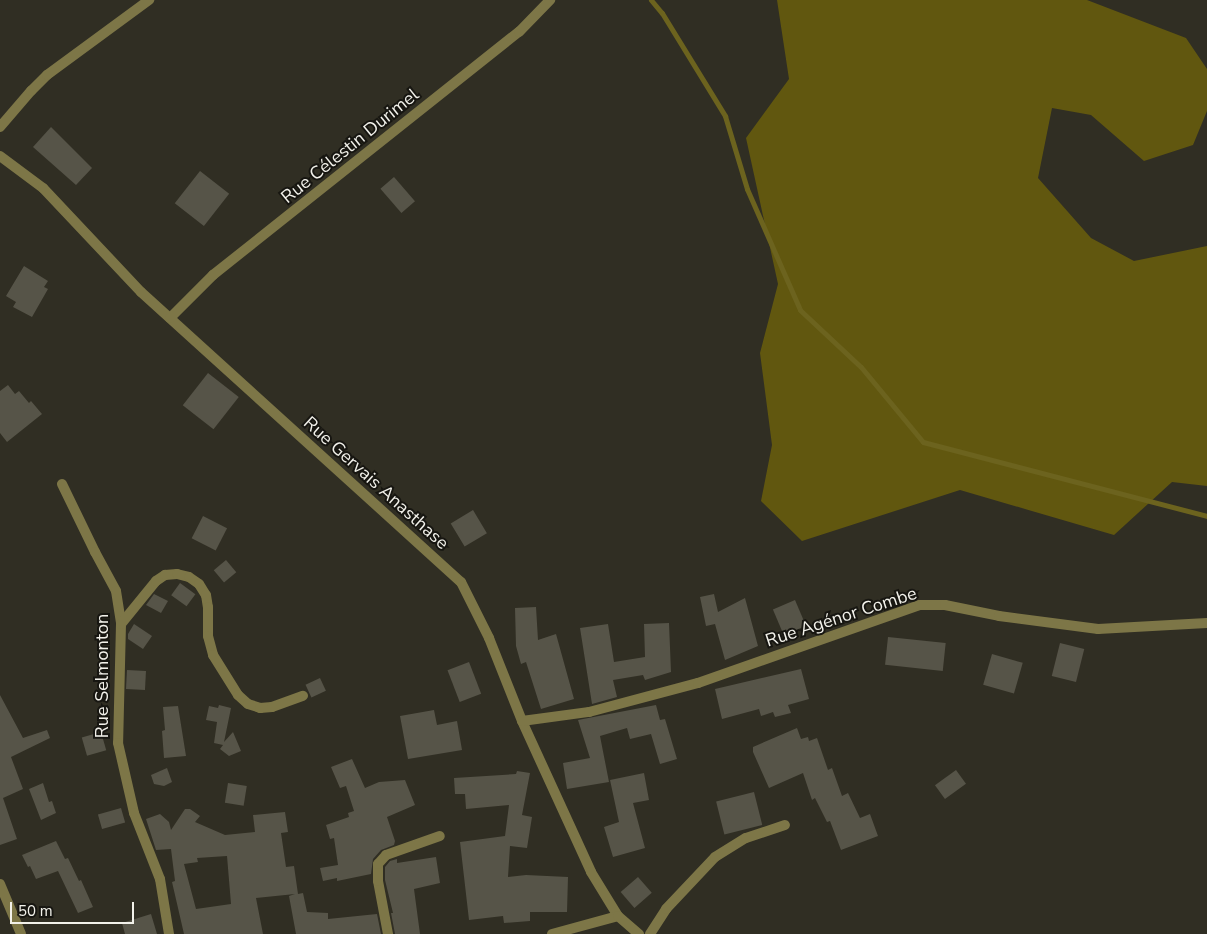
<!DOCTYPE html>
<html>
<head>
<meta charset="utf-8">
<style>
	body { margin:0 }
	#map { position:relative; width:1207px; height:934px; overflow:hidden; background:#302e23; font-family:"Nunito Sans",sans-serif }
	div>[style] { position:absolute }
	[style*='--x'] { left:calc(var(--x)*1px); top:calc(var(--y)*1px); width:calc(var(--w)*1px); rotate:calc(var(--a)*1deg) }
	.forest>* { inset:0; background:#61570f }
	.stream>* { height:5px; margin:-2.5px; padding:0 2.5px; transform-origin:2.5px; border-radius:2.5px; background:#6c631e }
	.building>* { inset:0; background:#565448; transform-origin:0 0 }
	.minor>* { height:10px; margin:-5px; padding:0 5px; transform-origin:5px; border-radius:5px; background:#7d7647 }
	span { translate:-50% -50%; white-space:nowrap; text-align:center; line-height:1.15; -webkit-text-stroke:4px #171611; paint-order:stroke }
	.street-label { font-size:18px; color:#f2f1ea }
	.scale { position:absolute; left:10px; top:902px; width:124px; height:22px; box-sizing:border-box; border:2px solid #f2f1ea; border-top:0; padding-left:6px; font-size:15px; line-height:18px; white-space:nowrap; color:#f2f1ea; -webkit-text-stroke:4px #171611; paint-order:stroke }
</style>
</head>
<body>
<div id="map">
	<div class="forest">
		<i style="clip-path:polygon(777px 0,1087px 0,1186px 38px,1207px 69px,1207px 111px,1193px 145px,1144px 161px,1091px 115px,1052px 108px,1038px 178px,1091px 238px,1134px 261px,1207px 246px,1207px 486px,1172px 482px,1114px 535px,960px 490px,802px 541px,761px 501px,772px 445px,760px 353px,778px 284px,746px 138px,789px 79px)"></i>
	</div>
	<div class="stream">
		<i style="--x:651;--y:0;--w:17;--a:50"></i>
		<i style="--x:662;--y:13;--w:121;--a:58.5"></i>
		<i style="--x:725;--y:116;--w:76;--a:73.2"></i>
		<i style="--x:747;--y:189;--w:132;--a:66.3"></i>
		<i style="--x:800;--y:310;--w:83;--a:43.1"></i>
		<i style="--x:861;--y:367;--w:97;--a:50.4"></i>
		<i style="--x:923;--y:442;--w:293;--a:14.6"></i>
	</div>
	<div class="building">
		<i style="clip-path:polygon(51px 127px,92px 168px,76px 185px,33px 147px)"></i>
		<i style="left:200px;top:171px;width:37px;height:41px;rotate:38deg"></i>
		<i style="left:394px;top:177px;width:32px;height:18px;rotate:49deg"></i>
		<i style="clip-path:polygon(24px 266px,48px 281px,44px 287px,48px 289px,32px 317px,13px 307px,16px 302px,6px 296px)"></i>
		<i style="left:208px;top:373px;width:39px;height:41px;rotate:38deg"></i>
		<i style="clip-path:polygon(8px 385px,15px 394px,19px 391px,29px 403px,31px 401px,42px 414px,7px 442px,0 433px,0 391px)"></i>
		<i style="left:473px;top:510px;width:27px;height:26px;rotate:59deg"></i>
		<i style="left:203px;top:516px;width:27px;height:25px;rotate:27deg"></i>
		<i style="left:226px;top:560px;width:16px;height:16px;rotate:50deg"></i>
		<i style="left:180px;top:583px;width:19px;height:15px;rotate:36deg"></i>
		<i style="clip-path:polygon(154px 594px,168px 601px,161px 613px,146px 605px)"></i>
		<i style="clip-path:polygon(714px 594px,718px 612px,745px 598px,758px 646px,725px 660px,715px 624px,706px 626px,700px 597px)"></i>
		<i style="left:795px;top:600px;width:28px;height:24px;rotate:67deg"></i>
		<i style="clip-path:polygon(536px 607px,538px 640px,556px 634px,574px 699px,541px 709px,526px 662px,521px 664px,516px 646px,515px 608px)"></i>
		<i style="clip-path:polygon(669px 623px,671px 672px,645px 680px,643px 675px,613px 680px,617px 697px,592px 704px,580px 628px,608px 624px,614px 662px,645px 657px,644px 624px)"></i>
		<i style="clip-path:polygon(134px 624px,152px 636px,143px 649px,128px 639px,128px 634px)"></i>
		<i style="left:888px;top:637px;width:58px;height:28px;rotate:6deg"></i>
		<i style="left:1060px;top:643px;width:25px;height:34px;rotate:14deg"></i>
		<i style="left:992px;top:654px;width:32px;height:32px;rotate:16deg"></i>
		<i style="left:469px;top:662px;width:34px;height:23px;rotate:69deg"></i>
		<i style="clip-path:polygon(801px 669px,809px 699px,788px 705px,791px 713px,775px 717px,773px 712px,761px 716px,759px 709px,722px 719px,715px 689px)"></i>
		<i style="left:127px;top:670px;width:19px;height:19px;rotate:3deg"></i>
		<i style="left:320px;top:678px;width:14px;height:16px;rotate:65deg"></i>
		<i style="clip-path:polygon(0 695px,23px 738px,47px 730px,50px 738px,11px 757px,23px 789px,3px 798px,17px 839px,0 845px)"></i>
		<i style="clip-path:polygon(219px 705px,231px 708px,224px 742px,233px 732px,241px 751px,229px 756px,220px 749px,223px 745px,214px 743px,217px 722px,206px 720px,209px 706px,218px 708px)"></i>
		<i style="clip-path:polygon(656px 705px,660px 720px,665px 719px,677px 759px,660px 764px,651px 734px,630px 739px,627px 728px,600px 736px,609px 782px,567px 789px,563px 763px,590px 758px,578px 720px)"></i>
		<i style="clip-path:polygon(178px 706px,186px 756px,164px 758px,162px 731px,165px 730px,163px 707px)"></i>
		<i style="clip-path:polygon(434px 710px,437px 725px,457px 721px,462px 750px,408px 759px,400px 716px)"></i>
		<i style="clip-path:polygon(797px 728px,801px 739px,808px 737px,809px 741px,817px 738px,828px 770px,832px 768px,842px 796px,848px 793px,860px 818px,870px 814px,878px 836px,841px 850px,830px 821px,827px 822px,815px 798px,812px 800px,803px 773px,769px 788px,753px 752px,753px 747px)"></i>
		<i style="left:101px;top:732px;width:19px;height:20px;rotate:74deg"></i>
		<i style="clip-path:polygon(352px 759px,365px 788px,379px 782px,405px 780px,415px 805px,387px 817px,395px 841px,394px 845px,381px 850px,373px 859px,371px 874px,337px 881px,337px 878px,323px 881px,320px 868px,338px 865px,334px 838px,330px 839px,326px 825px,349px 817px,348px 813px,354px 811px,346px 786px,340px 788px,331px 767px)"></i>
		<i style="clip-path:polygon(167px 768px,172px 782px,164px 786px,154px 784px,151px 775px)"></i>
		<i style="left:956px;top:770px;width:17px;height:26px;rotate:54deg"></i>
		<i style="clip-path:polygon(517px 771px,530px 773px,522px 815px,532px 817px,527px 848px,510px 846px,508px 877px,526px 875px,568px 877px,567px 912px,530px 912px,530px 921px,504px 923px,503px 916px,469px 920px,460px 842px,505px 836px,509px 805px,466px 809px,465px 794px,455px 794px,454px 778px,516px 774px)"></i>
		<i style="clip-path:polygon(644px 773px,649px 800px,633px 803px,645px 848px,613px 857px,604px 827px,619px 822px,610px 780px)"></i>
		<i style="clip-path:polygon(43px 783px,49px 802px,52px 801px,56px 813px,41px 820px,29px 789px)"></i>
		<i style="left:228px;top:783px;width:19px;height:20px;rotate:9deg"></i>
		<i style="left:754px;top:792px;width:34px;height:39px;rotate:76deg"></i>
		<i style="left:121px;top:808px;width:15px;height:24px;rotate:74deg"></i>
		<i style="clip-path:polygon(evenodd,185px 809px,190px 809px,200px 816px,195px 822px,225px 835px,255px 832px,253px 815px,285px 812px,288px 832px,281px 833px,286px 867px,294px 866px,298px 894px,303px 893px,307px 912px,328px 913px,328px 919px,377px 914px,381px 934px,296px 934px,289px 896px,295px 894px,256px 898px,263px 934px,184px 934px,172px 882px,175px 881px,171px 849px,156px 850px,146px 819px,160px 814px,169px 822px,171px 830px,185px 809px,227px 856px,231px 904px,196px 909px,184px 864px,198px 862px,197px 858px,227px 856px)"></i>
		<i style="clip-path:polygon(56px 841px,65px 859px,68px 858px,79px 881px,81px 880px,93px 907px,78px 913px,58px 871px,36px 879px,30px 866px,28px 867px,22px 855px)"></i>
		<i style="clip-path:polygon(436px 857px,440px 883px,414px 889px,420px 934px,395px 934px,391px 913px,393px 913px,385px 880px,385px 867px,390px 861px,397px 859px,397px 863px)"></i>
		<i style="left:638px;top:877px;width:21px;height:23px;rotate:49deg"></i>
		<i style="clip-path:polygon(151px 914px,157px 934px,125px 934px,122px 923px)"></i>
	</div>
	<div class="minor">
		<i style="--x:0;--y:127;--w:48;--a:-49.3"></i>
		<i style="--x:31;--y:91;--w:23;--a:-45"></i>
		<i style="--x:47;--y:75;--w:127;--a:-36.3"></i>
		<i style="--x:0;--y:156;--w:54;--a:36.7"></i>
		<i style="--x:43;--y:188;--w:143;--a:46.7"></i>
		<i style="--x:141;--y:292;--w:432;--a:42.2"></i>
		<i style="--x:461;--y:582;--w:63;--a:63.4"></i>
		<i style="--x:489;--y:638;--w:89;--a:68.3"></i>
		<i style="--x:522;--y:721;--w:166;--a:65.4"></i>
		<i style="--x:591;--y:872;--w:52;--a:58.5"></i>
		<i style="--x:170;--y:318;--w:61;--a:-45"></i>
		<i style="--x:213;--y:275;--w:391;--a:-38.5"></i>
		<i style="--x:519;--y:32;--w:45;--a:-45.9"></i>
		<i style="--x:62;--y:484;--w:76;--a:64.1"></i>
		<i style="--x:95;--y:552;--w:44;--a:61.7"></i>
		<i style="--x:116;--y:591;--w:33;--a:81"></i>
		<i style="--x:121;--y:624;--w:119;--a:91.4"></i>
		<i style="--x:118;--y:743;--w:72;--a:77.1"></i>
		<i style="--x:134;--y:813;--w:71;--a:68.5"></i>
		<i style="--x:160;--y:879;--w:56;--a:80.7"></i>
		<i style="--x:121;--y:624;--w:55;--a:-50.9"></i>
		<i style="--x:156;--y:581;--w:11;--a:-34"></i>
		<i style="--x:165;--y:575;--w:12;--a:-5"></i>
		<i style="--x:177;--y:574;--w:12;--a:14"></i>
		<i style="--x:189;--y:577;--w:12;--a:35"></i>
		<i style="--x:199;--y:584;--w:13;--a:58"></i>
		<i style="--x:206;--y:595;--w:12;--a:81"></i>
		<i style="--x:208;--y:607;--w:29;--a:90"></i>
		<i style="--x:208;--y:636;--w:20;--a:75"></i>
		<i style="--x:213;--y:655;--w:47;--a:58"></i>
		<i style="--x:238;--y:695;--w:13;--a:42"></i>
		<i style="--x:248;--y:704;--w:13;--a:18"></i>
		<i style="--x:260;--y:708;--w:12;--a:-5"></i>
		<i style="--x:272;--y:707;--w:33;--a:-20"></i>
		<i style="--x:522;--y:721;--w:68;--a:-7.7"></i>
		<i style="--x:589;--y:712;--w:113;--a:-14.9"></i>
		<i style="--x:698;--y:683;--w:235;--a:-19.4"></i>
		<i style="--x:920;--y:605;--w:25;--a:0"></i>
		<i style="--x:945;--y:605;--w:55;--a:11.5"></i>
		<i style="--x:999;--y:616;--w:100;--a:7.5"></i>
		<i style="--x:1098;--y:629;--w:109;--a:-3.2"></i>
		<i style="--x:0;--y:884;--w:54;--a:67.2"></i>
		<i style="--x:388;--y:934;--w:54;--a:-100.7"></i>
		<i style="--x:378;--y:881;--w:17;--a:-90"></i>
		<i style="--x:378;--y:864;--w:12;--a:-48"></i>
		<i style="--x:386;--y:855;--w:57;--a:-19.4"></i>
		<i style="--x:552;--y:934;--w:68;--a:-15.3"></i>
		<i style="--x:618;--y:916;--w:28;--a:41"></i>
		<i style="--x:650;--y:934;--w:30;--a:-57"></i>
		<i style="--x:666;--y:909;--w:71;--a:-46.7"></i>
		<i style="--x:715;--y:857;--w:36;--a:-32"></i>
		<i style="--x:746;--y:838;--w:41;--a:-18.4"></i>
	</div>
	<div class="street-label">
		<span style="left:350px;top:146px;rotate:-39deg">Rue Célestin Durimel</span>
		<span style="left:376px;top:483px;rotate:42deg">Rue Gervais Anasthase</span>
		<span style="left:841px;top:617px;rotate:-18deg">Rue Agénor Combe</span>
		<span style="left:102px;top:676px;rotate:-90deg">Rue Selmonton</span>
	</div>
	<div class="scale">50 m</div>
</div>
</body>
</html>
